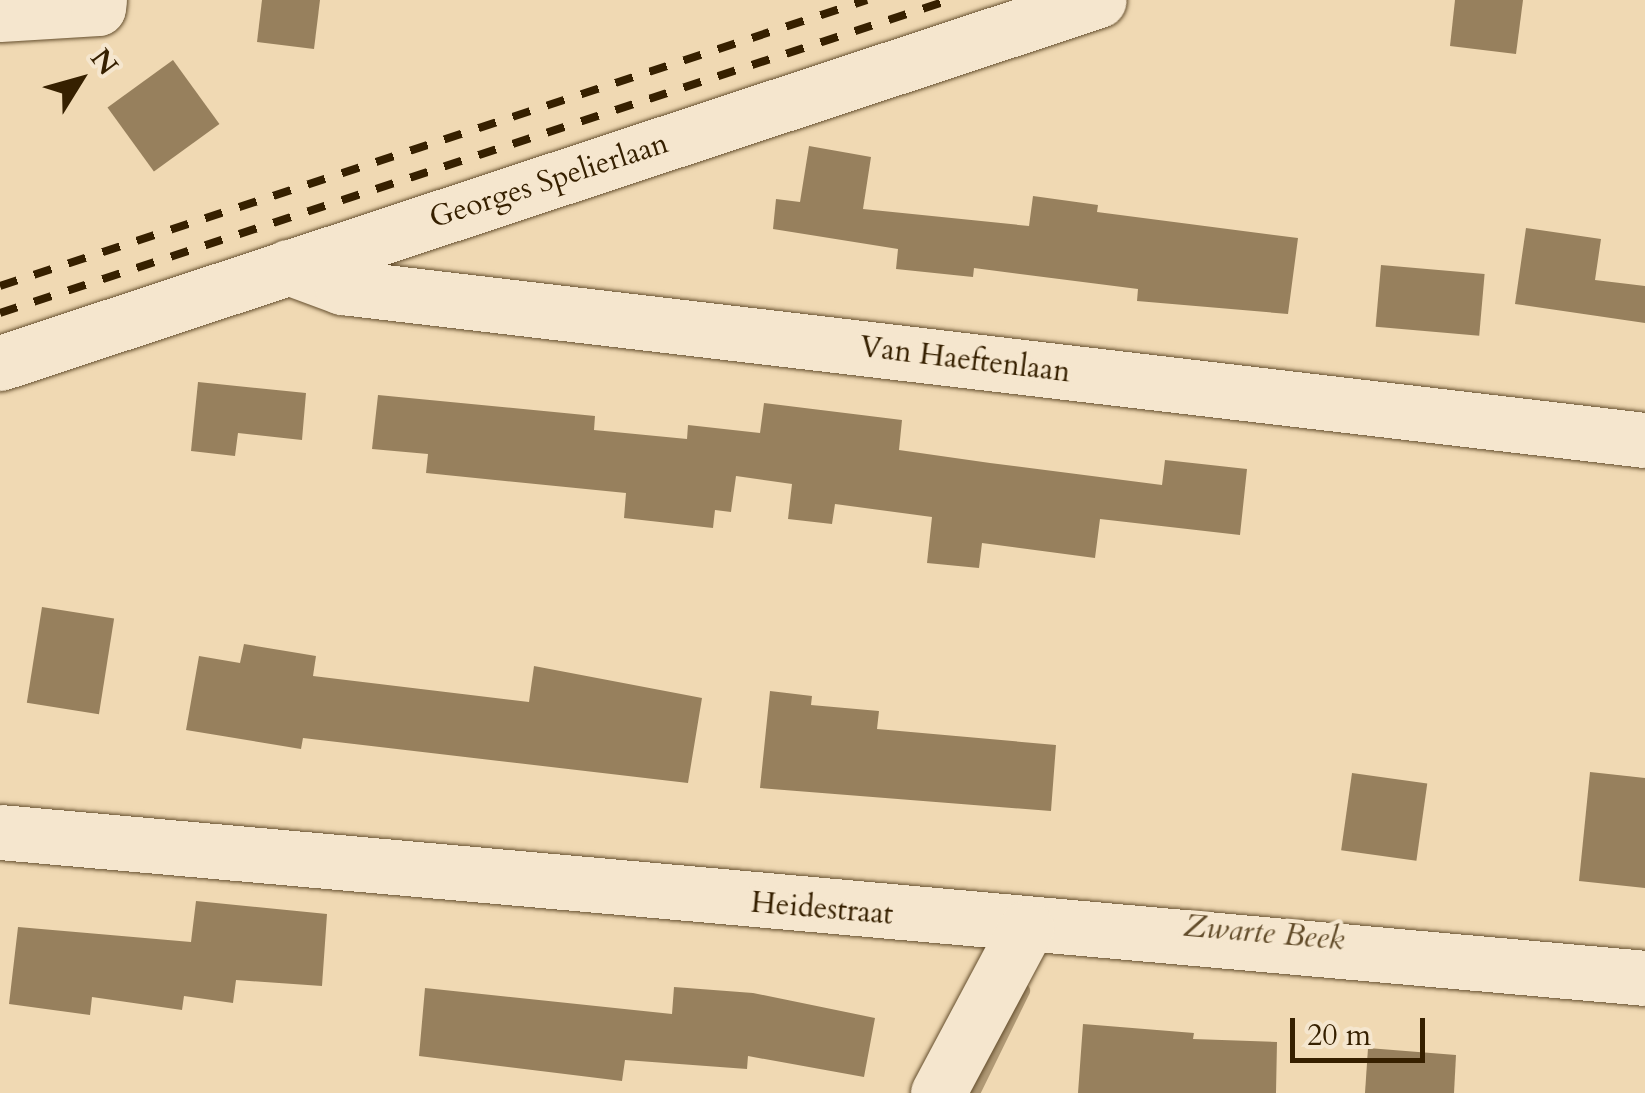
<!DOCTYPE html>
<html>
<head>
<meta charset="utf-8">
<style>
	body { margin:0 }
	#map { position:relative; width:1645px; height:1093px; overflow:hidden; background:#f0d9b3; font-family:Cardo,serif }
	div>[style] { position:absolute }
	[style*='--x'] { left:calc(var(--x)*1px); top:calc(var(--y)*1px); width:calc(var(--w)*1px); rotate:calc(var(--a)*1deg) }
	.stream>* { height:14px; margin:-7px; padding:0 7px; transform-origin:7px; border-radius:7px; background:#b19a76 }
	.building>* { inset:0; background:#97805d; transform-origin:0 0 }
	.roads { filter:drop-shadow(0 0 2px #644e2d) drop-shadow(0 0 2px #644e2d) }
	.minor>* { height:55px; margin:-27.5px; padding:0 27.5px; transform-origin:27.5px; border-radius:27.5px; background:#f5e6ce }
	.rail>* { height:8px; margin-top:-4px; transform-origin:0; background:repeating-linear-gradient(90deg,#362000 0 18px,transparent 0 36px) }
	span { translate:-50% -50%; white-space:nowrap; text-align:center; line-height:1.15; -webkit-text-stroke:8px #f5e6ce; paint-order:stroke }
	.street-label { font-size:30px; color:#362000 }
	.water-label { font-size:32px; color:#614b29; font-style:italic }
	.north { position:absolute; left:30px; top:30px; width:100px; height:100px; -webkit-text-stroke:8px #f5e6ce; paint-order:stroke; rotate:53deg; font-size:28px; font-weight:700; line-height:40px; text-align:center; color:#362000 }
	.north::after { content:''; display:block; margin:auto; width:35px; height:45px; background:#362000; clip-path:polygon(50% 0,100% 100%,50% 72%,0 100%) }
	.scale { position:absolute; left:1290px; top:1018px; width:135px; height:45px; box-sizing:border-box; border:5px solid #362000; border-top:0; padding-left:12px; font-size:30px; line-height:35px; white-space:nowrap; color:#362000; -webkit-text-stroke:8px #f5e6ce; paint-order:stroke }
</style>
</head>
<body>
<div id="map">
	<div class="stream">
		<i style="--x:973;--y:1093;--w:114;--a:-63.9"></i>
	</div>
	<div class="building">
		<i style="clip-path:polygon(262px 0,320px 0,314px 49px,257px 42px)"></i>
		<i style="clip-path:polygon(1455px 0,1523px 0,1516px 54px,1450px 46px)"></i>
		<i style="left:173px;top:60px;width:79px;height:81px;rotate:54deg"></i>
		<i style="clip-path:polygon(809px 146px,871px 157px,863px 209px,1029px 226px,1033px 196px,1098px 205px,1097px 212px,1298px 238px,1288px 314px,1137px 301px,1138px 289px,974px 268px,973px 277px,896px 269px,898px 249px,773px 229px,776px 199px,800px 202px)"></i>
		<i style="clip-path:polygon(1526px 228px,1601px 239px,1595px 280px,1645px 286px,1645px 323px,1515px 304px)"></i>
		<i style="left:1381px;top:265px;width:104px;height:62px;rotate:5deg"></i>
		<i style="clip-path:polygon(198px 382px,306px 393px,302px 440px,238px 433px,235px 456px,191px 451px)"></i>
		<i style="clip-path:polygon(378px 395px,595px 416px,594px 430px,687px 439px,688px 425px,760px 433px,764px 403px,902px 420px,899px 450px,990px 463px,1162px 485px,1165px 460px,1247px 469px,1240px 535px,1100px 519px,1095px 558px,982px 543px,979px 568px,927px 563px,932px 517px,835px 504px,832px 524px,788px 519px,792px 484px,736px 476px,731px 512px,715px 510px,713px 528px,624px 518px,626px 493px,426px 473px,428px 454px,372px 449px)"></i>
		<i style="left:42px;top:607px;width:73px;height:97px;rotate:9deg"></i>
		<i style="clip-path:polygon(244px 644px,316px 656px,313px 676px,529px 702px,534px 666px,702px 698px,688px 783px,303px 738px,301px 749px,186px 730px,199px 656px,240px 663px)"></i>
		<i style="clip-path:polygon(770px 691px,812px 696px,811px 705px,879px 711px,877px 729px,1056px 745px,1051px 811px,760px 788px)"></i>
		<i style="clip-path:polygon(1590px 772px,1645px 778px,1645px 888px,1579px 881px)"></i>
		<i style="left:1352px;top:773px;width:76px;height:78px;rotate:8deg"></i>
		<i style="clip-path:polygon(196px 901px,327px 914px,322px 986px,236px 980px,233px 1003px,184px 996px,182px 1010px,92px 997px,90px 1015px,9px 1004px,18px 927px,191px 942px)"></i>
		<i style="clip-path:polygon(674px 987px,753px 993px,875px 1018px,864px 1077px,748px 1056px,747px 1069px,625px 1060px,622px 1081px,419px 1056px,425px 988px,672px 1014px)"></i>
		<i style="clip-path:polygon(1083px 1024px,1194px 1033px,1193px 1039px,1277px 1042px,1276px 1093px,1078px 1093px)"></i>
		<i style="clip-path:polygon(1368px 1048px,1456px 1055px,1454px 1093px,1365px 1093px)"></i>
	</div>
	<div class="roads">
		<div class="minor">
			<i style="--x:0;--y:14;--w:98;--a:-3.5"></i>
			<i style="--x:98;--y:8;--w:8;--a:-83"></i>
			<i style="--x:288;--y:267;--w:58;--a:20.3"></i>
			<i style="--x:342;--y:287;--w:1312;--a:6.7"></i>
			<i style="--x:0;--y:363;--w:1157;--a:-18.28"></i>
			<i style="--x:0;--y:832;--w:1651;--a:5.07"></i>
			<i style="--x:938;--y:1093;--w:187;--a:-61.9"></i>
		</div>
	</div>
	<div class="rail">
		<i style="--x:0;--y:286;--w:913;--a:-18.26"></i>
		<i style="--x:0;--y:313;--w:999;--a:-18.25"></i>
	</div>
	<div class="street-label">
		<span style="left:549px;top:181px;rotate:-18deg">Georges Spelierlaan</span>
		<span style="left:965px;top:360px;rotate:7deg">Van Haeftenlaan</span>
		<span style="left:822px;top:909px;rotate:5deg">Heidestraat</span>
	</div>
	<div class="water-label">
		<span style="left:1264px;top:933px;rotate:5deg">Zwarte Beek</span>
	</div>
	<div class="north">N</div>
	<div class="scale">20 m</div>
</div>
</body>
</html>
